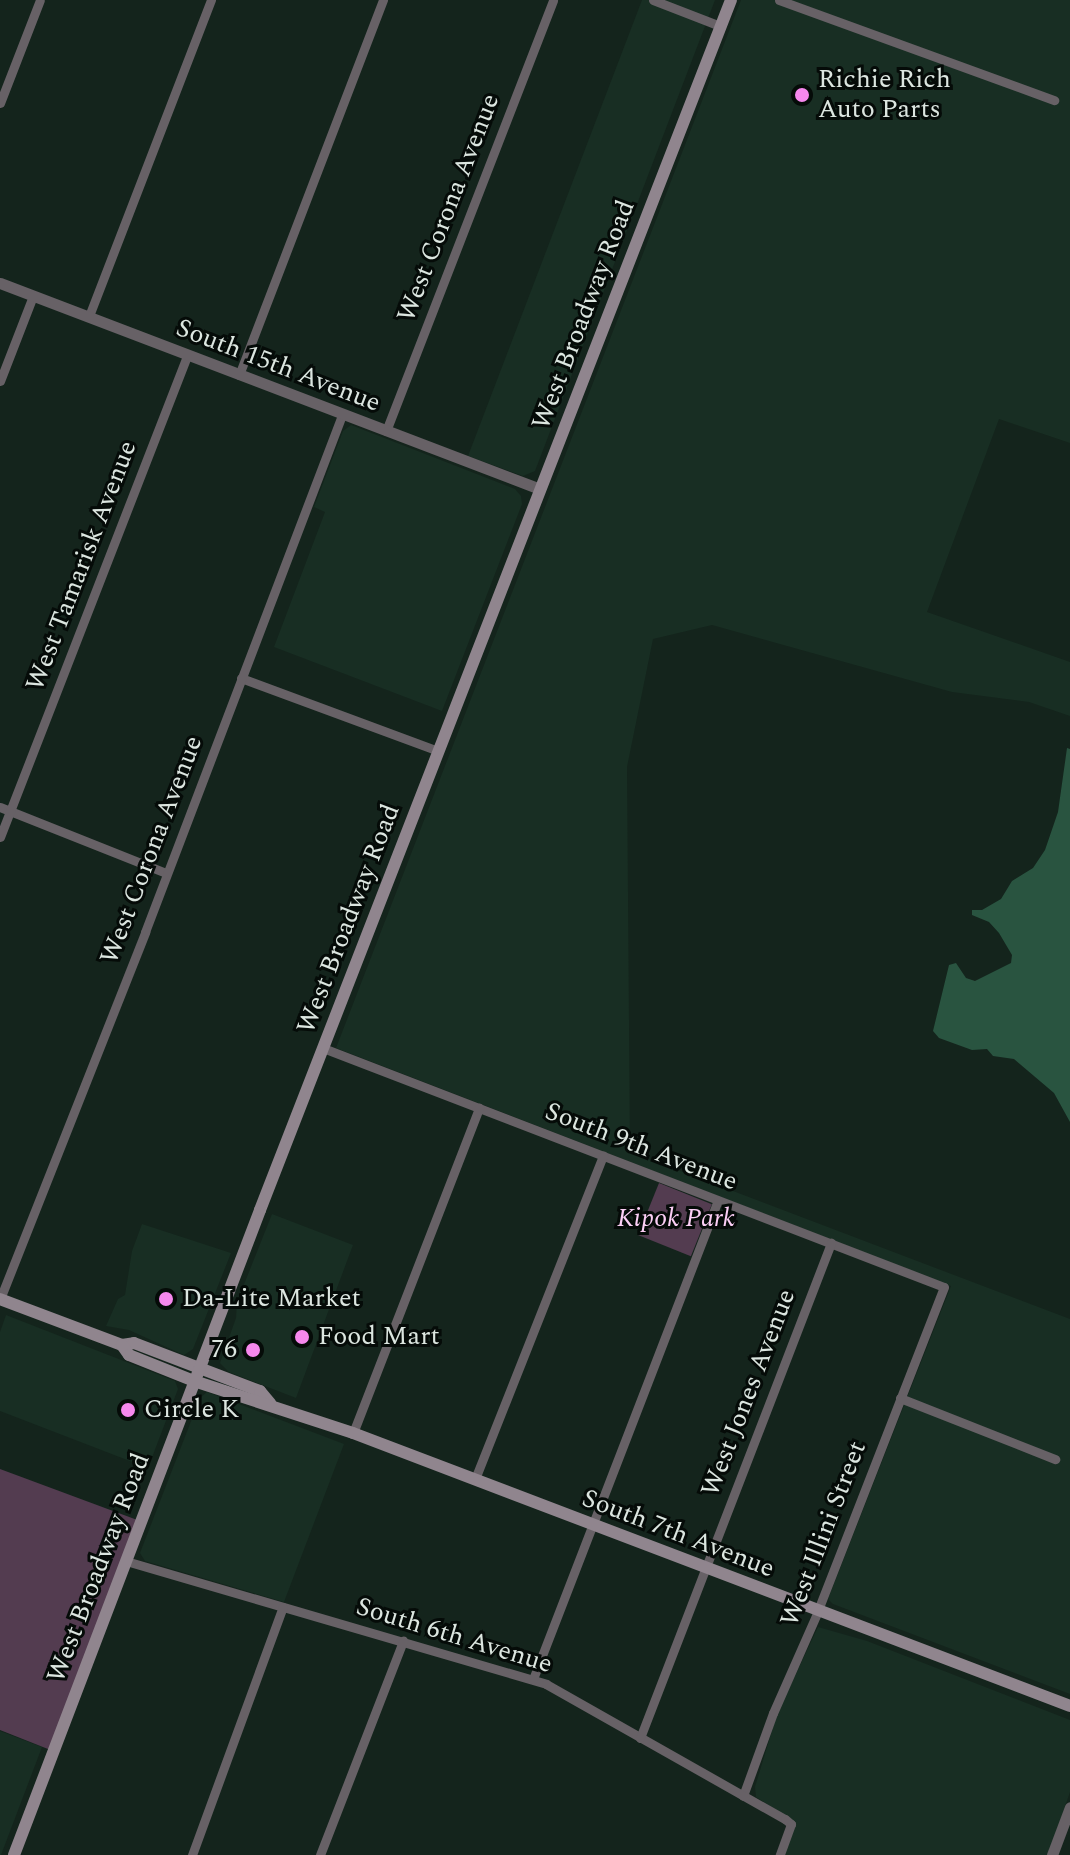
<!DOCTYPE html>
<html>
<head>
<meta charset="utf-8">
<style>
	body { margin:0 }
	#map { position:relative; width:1070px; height:1855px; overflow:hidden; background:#14241c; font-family:Spectral,serif }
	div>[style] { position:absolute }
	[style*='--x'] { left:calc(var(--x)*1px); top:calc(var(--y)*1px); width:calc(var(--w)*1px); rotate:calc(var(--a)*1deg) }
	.built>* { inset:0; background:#182e23 }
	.green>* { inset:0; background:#533c50; transform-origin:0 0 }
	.water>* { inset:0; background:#295440 }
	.minor>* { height:9px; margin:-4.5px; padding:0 4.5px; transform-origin:4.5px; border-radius:4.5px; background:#676166 }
	.tertiary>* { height:11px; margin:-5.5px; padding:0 5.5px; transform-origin:5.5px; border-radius:5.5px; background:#676166 }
	.secondary>* { height:12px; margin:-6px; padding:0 6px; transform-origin:6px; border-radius:6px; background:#90858e }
	.dots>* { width:22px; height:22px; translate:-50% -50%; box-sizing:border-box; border:4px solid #050b08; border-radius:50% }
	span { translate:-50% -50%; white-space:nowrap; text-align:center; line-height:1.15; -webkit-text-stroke:6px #050b08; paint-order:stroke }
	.poi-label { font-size:26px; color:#dce6e0 }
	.left { translate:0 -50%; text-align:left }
	.right { translate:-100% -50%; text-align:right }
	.street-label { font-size:26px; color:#dce6e0 }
	.park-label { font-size:26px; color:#fccff6; font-style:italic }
</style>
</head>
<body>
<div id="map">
	<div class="built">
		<i style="clip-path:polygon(642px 0,715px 0,535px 471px,523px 476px,468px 456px)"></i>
		<i style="clip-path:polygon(741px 0,1070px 0,1070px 443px,999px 419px,927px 612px,1070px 662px,1070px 716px,1029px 702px,952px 692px,712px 625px,653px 639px,627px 767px,630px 1152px,1070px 1319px,1070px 1694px,833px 1604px,828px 1599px,951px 1286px,336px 1048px)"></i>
		<i style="clip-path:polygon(351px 425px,515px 489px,521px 496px,522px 504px,442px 711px,274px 647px,325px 512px,314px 507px,343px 431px)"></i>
		<i style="clip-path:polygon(272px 1214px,353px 1245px,296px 1398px,229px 1372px,220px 1363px,236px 1318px,237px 1302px)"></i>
		<i style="clip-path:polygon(142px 1224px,231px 1253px,193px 1349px,184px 1355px,129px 1330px,106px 1326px,118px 1299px,125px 1295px,132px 1251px)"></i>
		<i style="clip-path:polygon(6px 1315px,175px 1381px,178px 1389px,148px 1468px,0 1411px,0 1332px)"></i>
		<i style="clip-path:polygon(207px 1392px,344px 1444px,284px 1602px,145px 1561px,140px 1553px,200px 1398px)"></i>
		<i style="clip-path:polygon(818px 1627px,867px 1641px,1070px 1720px,1070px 1792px,1048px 1855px,785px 1855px,795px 1822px,756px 1797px,755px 1787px,777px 1714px)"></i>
		<i style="clip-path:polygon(0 1731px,42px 1747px,1px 1855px,0 1855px)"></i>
	</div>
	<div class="green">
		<i style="left:659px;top:1183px;width:57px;height:56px;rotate:22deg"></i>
		<i style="clip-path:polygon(0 1469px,140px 1521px,53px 1751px,0 1730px)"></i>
	</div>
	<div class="water">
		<i style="clip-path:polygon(1067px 748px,1070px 749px,1070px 1122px,1054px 1093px,1014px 1059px,993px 1056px,987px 1049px,972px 1050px,939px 1038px,933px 1031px,949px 965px,956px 963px,966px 978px,975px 981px,1011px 963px,1012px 955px,999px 933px,989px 922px,972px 915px,972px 910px,982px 910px,1001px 899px,1012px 881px,1033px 868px,1045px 850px,1058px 812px)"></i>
	</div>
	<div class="minor">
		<i style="--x:653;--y:0;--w:72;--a:21.2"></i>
		<i style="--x:779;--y:0;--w:293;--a:20"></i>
		<i style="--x:0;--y:103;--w:110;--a:-68.8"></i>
		<i style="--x:89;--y:316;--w:339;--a:-68.9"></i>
		<i style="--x:239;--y:375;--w:402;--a:-69"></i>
		<i style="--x:0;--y:381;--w:91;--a:-68.8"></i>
		<i style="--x:386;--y:431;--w:462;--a:-68.8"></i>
		<i style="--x:241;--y:678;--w:210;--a:20.3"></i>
		<i style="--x:0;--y:807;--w:179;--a:21.7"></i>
		<i style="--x:0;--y:837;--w:516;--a:-68.76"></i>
		<i style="--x:323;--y:1048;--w:665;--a:21.05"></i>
		<i style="--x:944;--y:1287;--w:348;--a:111.3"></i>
		<i style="--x:818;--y:1611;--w:111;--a:113.8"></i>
		<i style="--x:773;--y:1713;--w:88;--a:109.9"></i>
		<i style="--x:0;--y:1299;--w:395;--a:-68.4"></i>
		<i style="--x:145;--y:932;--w:553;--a:-69.14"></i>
		<i style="--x:900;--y:1398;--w:167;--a:21.5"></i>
		<i style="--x:353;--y:1433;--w:349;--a:-68.8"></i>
		<i style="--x:475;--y:1479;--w:348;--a:-68.4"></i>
		<i style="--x:126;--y:1561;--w:438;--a:16.3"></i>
		<i style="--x:546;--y:1684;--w:274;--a:29.5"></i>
		<i style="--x:785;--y:1819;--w:8;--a:40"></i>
		<i style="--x:791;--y:1824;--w:33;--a:110"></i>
		<i style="--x:533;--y:1679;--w:513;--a:-68.88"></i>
		<i style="--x:640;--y:1738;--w:531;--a:-68.9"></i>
		<i style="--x:192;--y:1855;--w:264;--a:-69.9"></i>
		<i style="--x:320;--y:1855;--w:230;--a:-68.8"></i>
	</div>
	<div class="tertiary">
		<i style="--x:0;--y:283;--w:578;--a:20.88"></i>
		<i style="--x:1052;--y:1855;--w:51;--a:-69.4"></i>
	</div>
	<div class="secondary">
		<i style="--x:0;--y:1299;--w:130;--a:20.7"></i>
		<i style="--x:122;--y:1345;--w:12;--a:-9"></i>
		<i style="--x:134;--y:1343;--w:135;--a:20.9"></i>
		<i style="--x:260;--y:1391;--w:16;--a:50"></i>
		<i style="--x:122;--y:1345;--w:12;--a:55"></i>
		<i style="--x:129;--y:1355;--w:70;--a:21.8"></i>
		<i style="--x:194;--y:1381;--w:167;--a:18.1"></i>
		<i style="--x:353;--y:1433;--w:767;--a:20.84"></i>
		<i style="--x:14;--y:1855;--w:690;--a:-69.12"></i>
		<i style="--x:260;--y:1210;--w:1298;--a:-68.73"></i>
	</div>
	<div class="dots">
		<i style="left:802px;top:95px;background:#f688ed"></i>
		<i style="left:166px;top:1299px;background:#f688ed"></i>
		<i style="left:302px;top:1337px;background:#f688ed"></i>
		<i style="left:253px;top:1350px;background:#f688ed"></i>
		<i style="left:128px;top:1410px;background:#f688ed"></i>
	</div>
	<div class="poi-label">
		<span class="left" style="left:818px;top:95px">Richie Rich<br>Auto Parts</span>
		<span class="left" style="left:182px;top:1299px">Da-Lite Market</span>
		<span class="left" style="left:318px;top:1337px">Food Mart</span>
		<span class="right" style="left:237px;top:1350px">76</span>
		<span class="left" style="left:144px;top:1410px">Circle K</span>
	</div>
	<div class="street-label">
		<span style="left:449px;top:208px;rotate:-69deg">West Corona Avenue</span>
		<span style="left:584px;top:315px;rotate:-69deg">West Broadway Road</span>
		<span style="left:278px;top:366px;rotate:21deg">South 15th Avenue</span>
		<span style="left:82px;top:566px;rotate:-69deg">West Tamarisk Avenue</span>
		<span style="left:152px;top:850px;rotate:-69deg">West Corona Avenue</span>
		<span style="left:349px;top:919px;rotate:-69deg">West Broadway Road</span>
		<span style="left:641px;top:1147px;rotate:21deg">South 9th Avenue</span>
		<span style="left:749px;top:1393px;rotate:-69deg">West Jones Avenue</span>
		<span style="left:678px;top:1534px;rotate:21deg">South 7th Avenue</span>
		<span style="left:824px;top:1534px;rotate:-69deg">West Illini Street</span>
		<span style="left:99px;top:1568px;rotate:-69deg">West Broadway Road</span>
		<span style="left:454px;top:1636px;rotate:17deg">South 6th Avenue</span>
	</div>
	<div class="park-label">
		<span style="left:676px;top:1219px">Kipok Park</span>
	</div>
</div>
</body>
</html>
